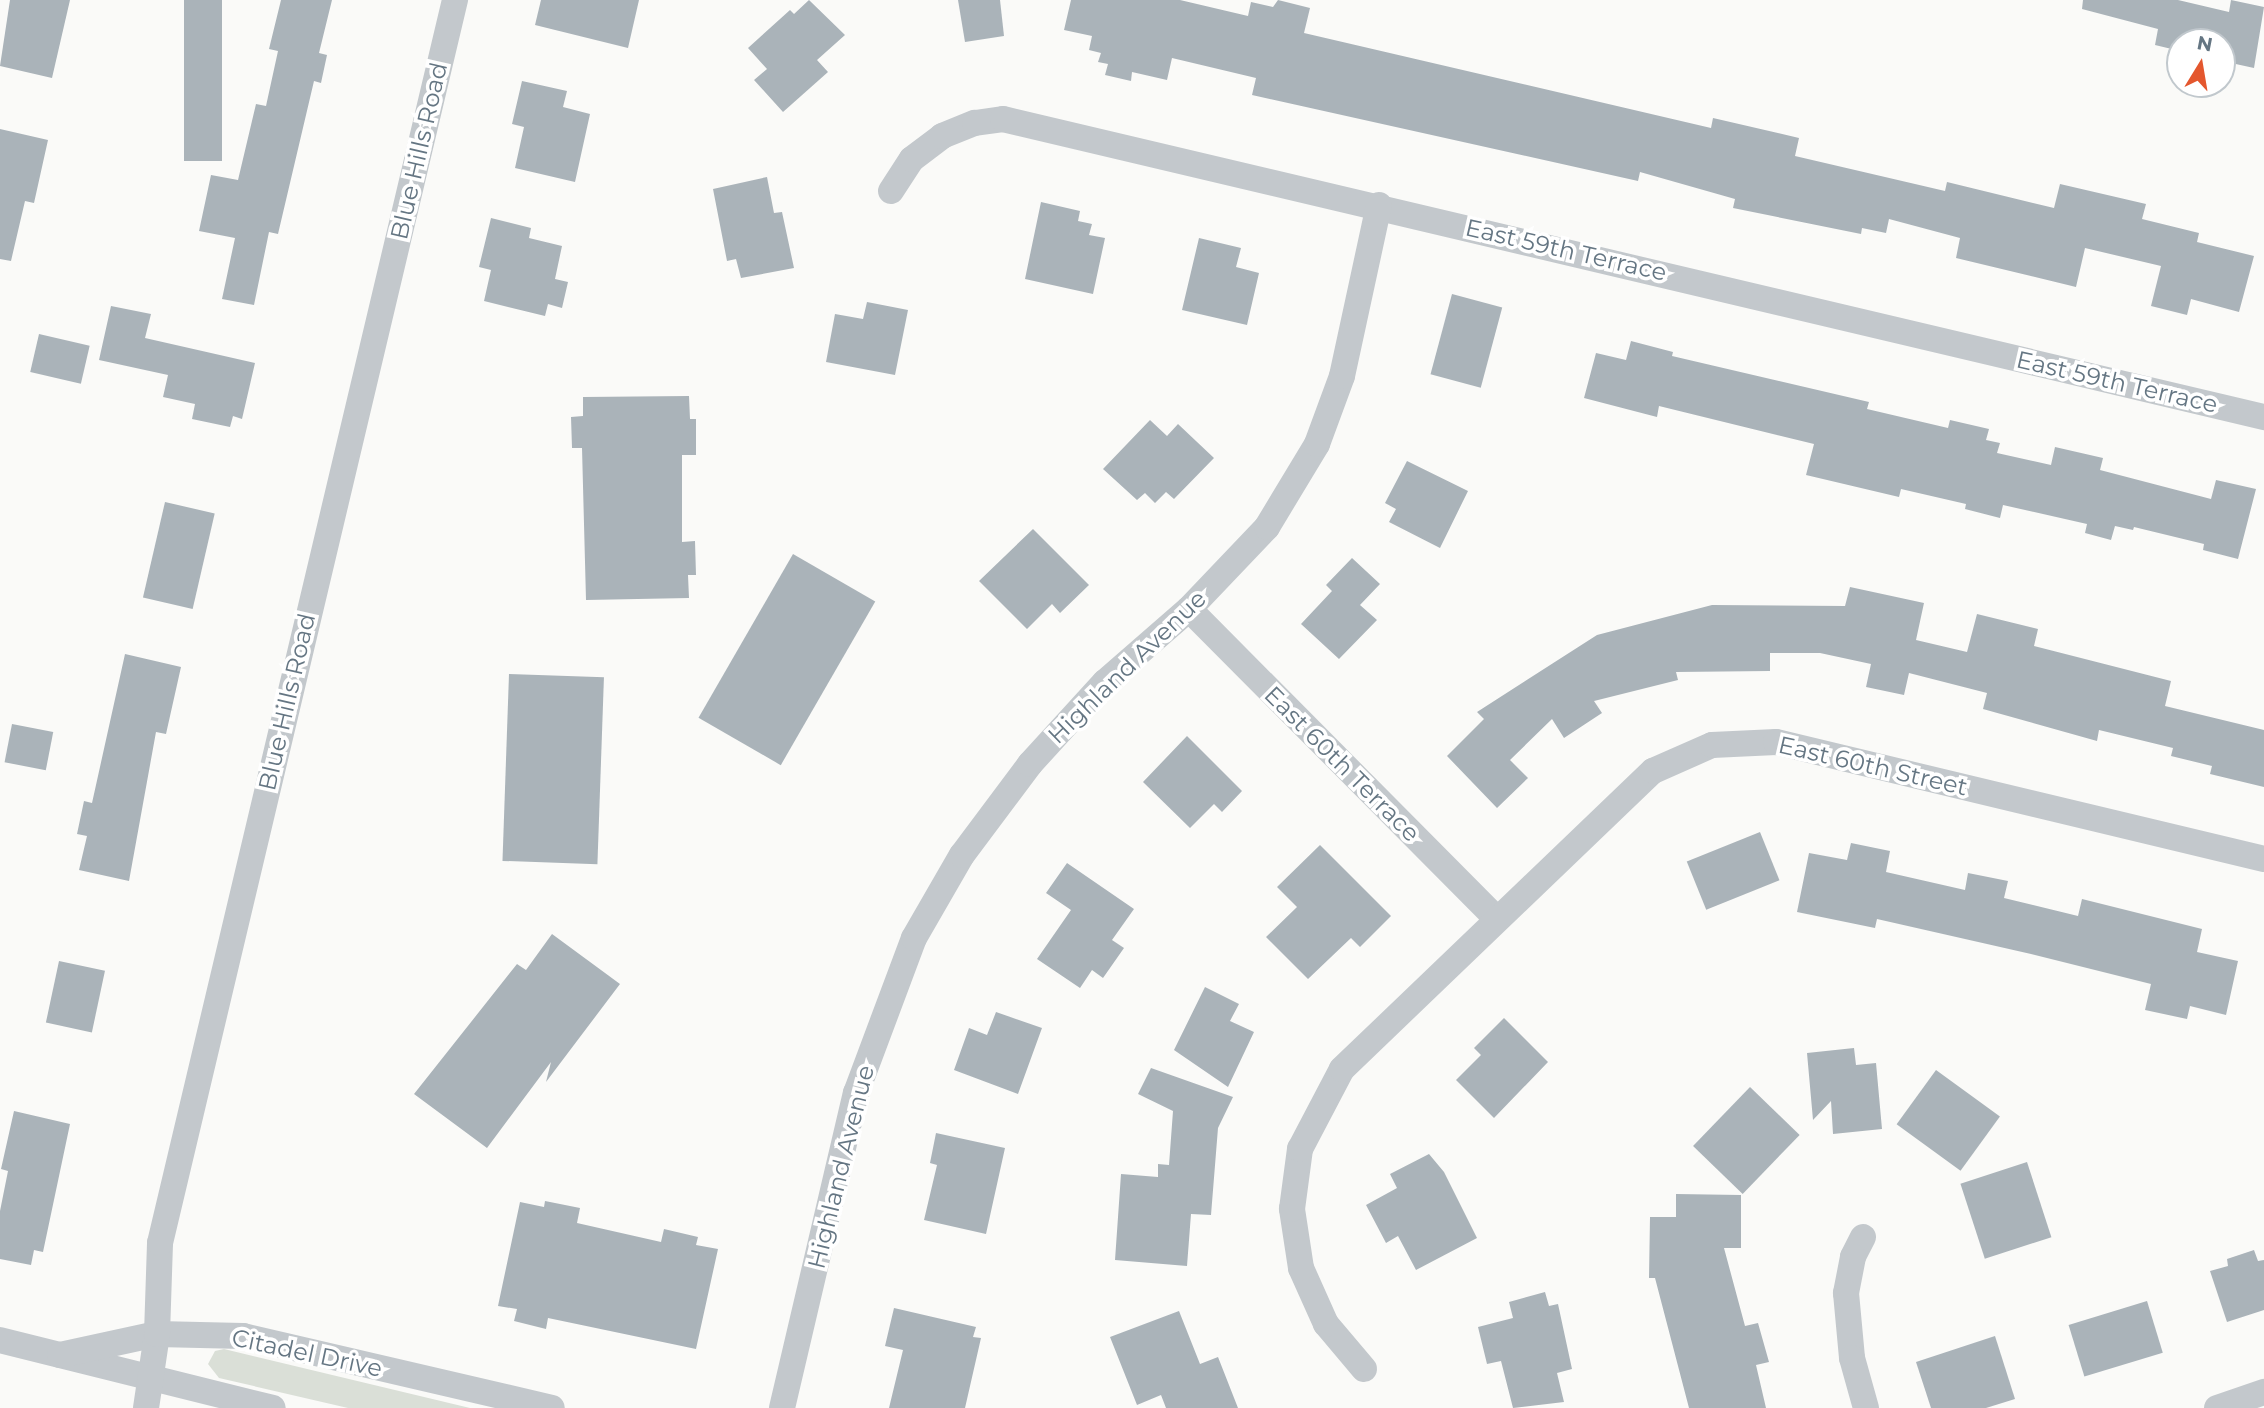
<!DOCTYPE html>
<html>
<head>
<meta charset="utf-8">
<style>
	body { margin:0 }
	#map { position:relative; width:2264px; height:1408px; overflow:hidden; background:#fafaf8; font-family:Montserrat,sans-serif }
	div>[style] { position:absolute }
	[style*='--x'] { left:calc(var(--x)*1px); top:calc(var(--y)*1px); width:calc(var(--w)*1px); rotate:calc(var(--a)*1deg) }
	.green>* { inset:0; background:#dadfd7 }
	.building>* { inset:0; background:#aab3b9; transform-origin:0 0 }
	.street>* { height:26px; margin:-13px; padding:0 13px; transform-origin:13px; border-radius:13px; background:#c3c8cc }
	span { translate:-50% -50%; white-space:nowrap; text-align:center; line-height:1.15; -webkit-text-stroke:7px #fff; paint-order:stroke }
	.street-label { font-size:24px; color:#657683 }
	.north { position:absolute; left:2166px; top:28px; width:70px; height:70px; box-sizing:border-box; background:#fff; border:2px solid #c1c8cd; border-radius:50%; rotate:11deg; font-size:19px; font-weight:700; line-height:28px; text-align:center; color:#657683 }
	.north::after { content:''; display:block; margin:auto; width:24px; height:32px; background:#e4572e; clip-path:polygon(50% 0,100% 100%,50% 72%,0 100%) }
</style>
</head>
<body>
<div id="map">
	<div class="green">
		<i style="clip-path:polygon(224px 1349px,470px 1408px,348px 1408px,219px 1378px,208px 1364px,215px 1351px)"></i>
	</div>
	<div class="building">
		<i style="clip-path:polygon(10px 0,70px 0,52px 78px,0 66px)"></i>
		<i style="left:184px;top:0;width:38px;height:161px"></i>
		<i style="clip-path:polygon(281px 0,332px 0,319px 53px,327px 55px,321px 83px,314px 81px,278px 234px,269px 232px,254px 305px,222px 299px,235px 238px,199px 231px,211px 175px,238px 180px,256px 104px,266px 106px,278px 51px,269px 49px)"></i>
		<i style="clip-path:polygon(541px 0,639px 0,628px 48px,535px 25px)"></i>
		<i style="clip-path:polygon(809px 0,845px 35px,817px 60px,828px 72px,783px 112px,754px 80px,767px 69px,748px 48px,790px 10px,794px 14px)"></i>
		<i style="clip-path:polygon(958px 0,1000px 0,1004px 36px,965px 42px)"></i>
		<i style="clip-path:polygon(1071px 0,1180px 0,1248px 16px,1251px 2px,1273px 7px,1278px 0,1310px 8px,1304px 33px,1711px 128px,1713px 118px,1799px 138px,1795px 156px,1945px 191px,1947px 182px,2054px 208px,2060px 184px,2146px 204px,2142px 219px,2199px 233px,2197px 242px,2254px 256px,2239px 312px,2191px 299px,2187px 315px,2151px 306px,2161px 266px,2085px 248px,2076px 287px,1956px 258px,1960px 238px,1889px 219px,1886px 233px,1862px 228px,1861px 234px,1733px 208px,1735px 199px,1640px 172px,1638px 181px,1252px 95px,1256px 78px,1172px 58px,1167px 80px,1132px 72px,1131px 81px,1105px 75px,1108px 64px,1098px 62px,1101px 53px,1089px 50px,1092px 36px,1064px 30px)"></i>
		<i style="clip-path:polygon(2083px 0,2178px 0,2229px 12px,2231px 0,2264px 7px,2254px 68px,2222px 61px,2222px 42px,2180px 42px,2180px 51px,2155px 45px,2158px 29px,2082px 9px)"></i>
		<i style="clip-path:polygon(522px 81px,567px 91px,563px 107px,590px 114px,575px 182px,515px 168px,524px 127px,512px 124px)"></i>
		<i style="clip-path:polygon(0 129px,48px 140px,34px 203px,25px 201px,11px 261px,0 259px)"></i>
		<i style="clip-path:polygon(767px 177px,774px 213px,782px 212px,794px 268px,741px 278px,736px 259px,727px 261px,713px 189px)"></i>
		<i style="clip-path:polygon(1041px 202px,1080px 211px,1078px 221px,1092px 224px,1089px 235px,1105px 238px,1093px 294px,1025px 279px)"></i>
		<i style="clip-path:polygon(491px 218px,531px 228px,529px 238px,562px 246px,555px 279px,568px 282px,562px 308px,548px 304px,545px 316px,484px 301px,491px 270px,479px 267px)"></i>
		<i style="clip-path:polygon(1199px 238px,1241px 248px,1236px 267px,1259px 273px,1247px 325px,1182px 310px)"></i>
		<i style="left:1452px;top:294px;width:52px;height:83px;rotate:15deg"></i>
		<i style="clip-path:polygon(867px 302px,908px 310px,895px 375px,826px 362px,835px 314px,863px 319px)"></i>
		<i style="clip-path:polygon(111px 306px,151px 314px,145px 338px,255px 363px,242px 419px,233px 416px,230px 427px,192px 419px,195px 404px,163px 397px,168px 375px,99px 360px)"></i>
		<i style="left:39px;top:334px;width:52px;height:39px;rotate:13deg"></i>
		<i style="clip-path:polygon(1631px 341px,1673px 352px,1672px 356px,1869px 402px,1867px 409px,1948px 428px,1950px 420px,1989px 429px,1986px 440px,2000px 443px,1997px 453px,2051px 465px,2055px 447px,2103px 458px,2100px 470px,2211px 499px,2216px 480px,2256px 489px,2238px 559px,2203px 550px,2204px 544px,2134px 527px,2133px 530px,2115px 526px,2111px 540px,2085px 533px,2087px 524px,2003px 505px,2000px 518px,1965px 509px,1966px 504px,1901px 489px,1899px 497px,1806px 475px,1814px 444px,1659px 406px,1657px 417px,1584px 398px,1596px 353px,1626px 360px)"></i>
		<i style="clip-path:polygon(689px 396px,690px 419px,696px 419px,696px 455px,682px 455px,682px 542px,695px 541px,696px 575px,688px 575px,689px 598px,586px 600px,582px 448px,572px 448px,571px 417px,583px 416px,583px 397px)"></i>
		<i style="clip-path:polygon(1150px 420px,1167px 436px,1178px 424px,1214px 458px,1174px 499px,1166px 492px,1155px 503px,1145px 493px,1137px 500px,1103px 469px)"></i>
		<i style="clip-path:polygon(1407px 461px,1468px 491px,1440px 548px,1389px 522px,1396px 509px,1385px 503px)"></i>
		<i style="left:165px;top:502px;width:51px;height:98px;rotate:13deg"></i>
		<i style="clip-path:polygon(1033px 529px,1089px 585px,1060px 613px,1052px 604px,1027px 629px,979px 581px)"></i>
		<i style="left:793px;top:554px;width:95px;height:189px;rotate:30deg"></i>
		<i style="clip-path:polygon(1352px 558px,1380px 584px,1360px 605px,1377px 620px,1339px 659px,1301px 624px,1332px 591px,1326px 585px)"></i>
		<i style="clip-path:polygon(1850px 587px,1924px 603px,1916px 640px,1967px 652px,1977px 614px,2038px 629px,2034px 646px,2171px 681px,2165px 706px,2264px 730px,2264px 787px,2210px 774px,2212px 766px,2171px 756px,2173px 748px,2099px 730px,2097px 741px,1983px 709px,1987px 693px,1909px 673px,1904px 695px,1866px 687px,1871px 664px,1820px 653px,1770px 653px,1770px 671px,1676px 672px,1678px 680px,1594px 701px,1602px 713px,1564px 738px,1552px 719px,1510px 760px,1528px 778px,1497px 808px,1447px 756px,1484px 719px,1477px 712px,1597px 635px,1712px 605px,1845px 606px)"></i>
		<i style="clip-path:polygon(125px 654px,181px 667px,166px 734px,156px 732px,129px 881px,79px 870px,87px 836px,77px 834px,84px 801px,92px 803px)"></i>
		<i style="left:509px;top:674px;width:95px;height:187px;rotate:2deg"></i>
		<i style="left:12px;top:724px;width:42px;height:39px;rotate:11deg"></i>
		<i style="clip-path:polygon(1187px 736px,1242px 791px,1222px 812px,1214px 804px,1190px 828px,1143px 782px)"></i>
		<i style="left:1760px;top:832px;width:52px;height:79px;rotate:68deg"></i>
		<i style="clip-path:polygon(1851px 843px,1890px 851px,1886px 872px,1965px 890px,1968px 873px,2008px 881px,2004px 898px,2078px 916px,2082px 899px,2202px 929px,2197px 952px,2238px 961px,2226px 1015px,2190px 1006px,2187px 1019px,2145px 1010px,2151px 984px,2031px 954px,1877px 919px,1875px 928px,1797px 912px,1809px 853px,1847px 860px)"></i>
		<i style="clip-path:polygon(1320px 845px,1391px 916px,1360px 947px,1351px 938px,1308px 979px,1266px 937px,1297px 907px,1277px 887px)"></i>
		<i style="clip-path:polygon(1067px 863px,1134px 909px,1112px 940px,1124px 948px,1103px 978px,1092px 970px,1080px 988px,1037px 959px,1071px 910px,1046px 893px)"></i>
		<i style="clip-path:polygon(552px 934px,620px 984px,546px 1082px,551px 1062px,487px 1148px,414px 1094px,517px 964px,526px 970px)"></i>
		<i style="left:59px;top:961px;width:47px;height:63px;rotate:12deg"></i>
		<i style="clip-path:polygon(1205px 987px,1239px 1004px,1230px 1021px,1254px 1032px,1228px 1087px,1174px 1050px)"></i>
		<i style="clip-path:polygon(996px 1012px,1042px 1028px,1018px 1094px,954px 1070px,969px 1028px,987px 1035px)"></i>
		<i style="clip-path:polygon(1504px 1018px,1548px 1062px,1494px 1118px,1456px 1080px,1481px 1055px,1474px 1048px)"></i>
		<i style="clip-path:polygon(1854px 1048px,1856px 1065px,1876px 1063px,1882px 1129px,1833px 1134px,1831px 1101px,1813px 1120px,1807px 1053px)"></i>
		<i style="clip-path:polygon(1151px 1068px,1233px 1097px,1218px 1128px,1211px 1215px,1191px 1214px,1187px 1266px,1115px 1260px,1121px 1174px,1158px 1177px,1158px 1164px,1169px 1165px,1173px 1111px,1138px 1094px)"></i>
		<i style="left:1936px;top:1070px;width:79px;height:67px;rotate:36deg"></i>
		<i style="left:1750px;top:1087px;width:69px;height:82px;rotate:44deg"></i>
		<i style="clip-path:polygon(14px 1111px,70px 1124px,43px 1252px,34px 1250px,31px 1265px,0 1259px,0 1211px,8px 1171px,1px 1169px)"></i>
		<i style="clip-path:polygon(936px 1133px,1005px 1148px,986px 1234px,924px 1220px,937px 1165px,930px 1163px)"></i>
		<i style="clip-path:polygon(1429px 1154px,1444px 1172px,1477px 1238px,1416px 1270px,1398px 1236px,1386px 1243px,1366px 1205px,1397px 1188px,1390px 1174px)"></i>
		<i style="left:2027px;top:1162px;width:79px;height:70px;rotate:72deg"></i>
		<i style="clip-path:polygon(1676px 1194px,1741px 1195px,1741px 1248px,1724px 1248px,1745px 1326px,1758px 1323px,1769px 1362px,1756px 1365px,1766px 1408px,1689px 1408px,1655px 1278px,1649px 1278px,1650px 1217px,1676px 1217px)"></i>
		<i style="clip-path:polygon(545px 1201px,580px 1208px,577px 1223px,661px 1242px,664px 1229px,698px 1237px,696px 1245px,718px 1249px,696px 1349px,548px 1318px,546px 1329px,514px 1321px,517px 1309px,498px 1306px,520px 1202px,544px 1207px)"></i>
		<i style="clip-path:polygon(2254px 1250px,2258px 1261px,2264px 1260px,2264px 1310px,2227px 1322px,2210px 1271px,2228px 1266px,2227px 1259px)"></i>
		<i style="clip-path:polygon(1545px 1292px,1549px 1306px,1558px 1304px,1572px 1369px,1557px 1373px,1564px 1402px,1513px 1408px,1501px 1361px,1487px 1364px,1478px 1327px,1513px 1318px,1509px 1302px)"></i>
		<i style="left:2147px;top:1301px;width:54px;height:82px;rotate:73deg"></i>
		<i style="clip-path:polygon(894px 1308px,976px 1327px,973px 1337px,981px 1338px,965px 1408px,889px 1408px,903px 1350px,885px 1346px)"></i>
		<i style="clip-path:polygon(1179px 1311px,1200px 1364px,1218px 1357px,1238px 1408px,1166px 1408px,1161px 1395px,1137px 1405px,1110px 1337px)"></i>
		<i style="clip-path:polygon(1995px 1336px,2015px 1399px,1986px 1408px,1931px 1408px,1916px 1362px)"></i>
	</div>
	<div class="street">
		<i style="--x:891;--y:191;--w:38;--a:-57"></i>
		<i style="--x:912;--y:159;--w:38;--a:-37"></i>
		<i style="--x:942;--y:136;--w:35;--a:-22"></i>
		<i style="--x:975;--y:123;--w:28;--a:-8"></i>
		<i style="--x:1003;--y:119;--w:1296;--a:13.3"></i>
		<i style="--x:1189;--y:609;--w:436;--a:45.2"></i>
		<i style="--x:1863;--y:1237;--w:22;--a:117"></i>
		<i style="--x:1853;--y:1257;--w:37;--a:101"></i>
		<i style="--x:1846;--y:1293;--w:65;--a:84.7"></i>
		<i style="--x:1852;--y:1358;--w:52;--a:74.4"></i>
		<i style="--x:0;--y:1340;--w:281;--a:14"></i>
		<i style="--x:60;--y:1355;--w:99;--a:-12.2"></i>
		<i style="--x:157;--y:1334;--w:86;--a:1.3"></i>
		<i style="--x:243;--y:1336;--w:317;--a:13.1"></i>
		<i style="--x:1364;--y:1369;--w:59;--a:-130.2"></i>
		<i style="--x:1326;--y:1324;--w:61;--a:-114.1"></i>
		<i style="--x:1301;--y:1268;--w:60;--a:-98.7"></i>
		<i style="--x:1292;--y:1209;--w:61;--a:-82.4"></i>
		<i style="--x:1300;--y:1149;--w:90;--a:-62.3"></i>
		<i style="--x:1342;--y:1069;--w:431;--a:-43.8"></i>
		<i style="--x:1653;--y:771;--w:64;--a:-23.8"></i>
		<i style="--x:1712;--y:745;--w:64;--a:-2.7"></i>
		<i style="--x:1776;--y:742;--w:502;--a:13.48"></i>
		<i style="--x:146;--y:1408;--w:75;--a:-81.5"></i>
		<i style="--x:157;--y:1334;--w:91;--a:-88.1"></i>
		<i style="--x:160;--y:1243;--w:1278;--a:-76.65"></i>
		<i style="--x:782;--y:1408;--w:324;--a:-76.8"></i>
		<i style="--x:856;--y:1093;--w:165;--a:-69.5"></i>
		<i style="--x:914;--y:938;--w:96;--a:-60"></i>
		<i style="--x:962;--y:855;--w:114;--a:-53.2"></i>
		<i style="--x:1030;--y:764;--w:111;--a:-47.6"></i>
		<i style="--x:1105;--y:682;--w:111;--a:-41"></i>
		<i style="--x:1189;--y:609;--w:113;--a:-46.4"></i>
		<i style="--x:1267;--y:527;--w:97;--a:-58.9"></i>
		<i style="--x:1317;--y:444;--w:72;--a:-69.8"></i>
		<i style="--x:1342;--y:376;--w:175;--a:-77.8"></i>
		<i style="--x:2217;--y:1408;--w:50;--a:-18.8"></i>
	</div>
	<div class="street-label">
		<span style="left:419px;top:151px;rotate:-77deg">Blue Hills Road</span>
		<span style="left:1566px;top:250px;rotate:13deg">East 59th Terrace</span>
		<span style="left:2117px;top:382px;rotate:13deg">East 59th Terrace</span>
		<span style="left:1127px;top:667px;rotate:-44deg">Highland Avenue</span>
		<span style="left:287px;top:702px;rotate:-77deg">Blue Hills Road</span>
		<span style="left:1342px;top:764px;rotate:45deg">East 60th Terrace</span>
		<span style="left:1873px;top:766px;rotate:13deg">East 60th Street</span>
		<span style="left:841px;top:1167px;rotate:-76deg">Highland Avenue</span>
		<span style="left:307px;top:1353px;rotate:12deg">Citadel Drive</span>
	</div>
	<div class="north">N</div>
</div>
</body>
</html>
